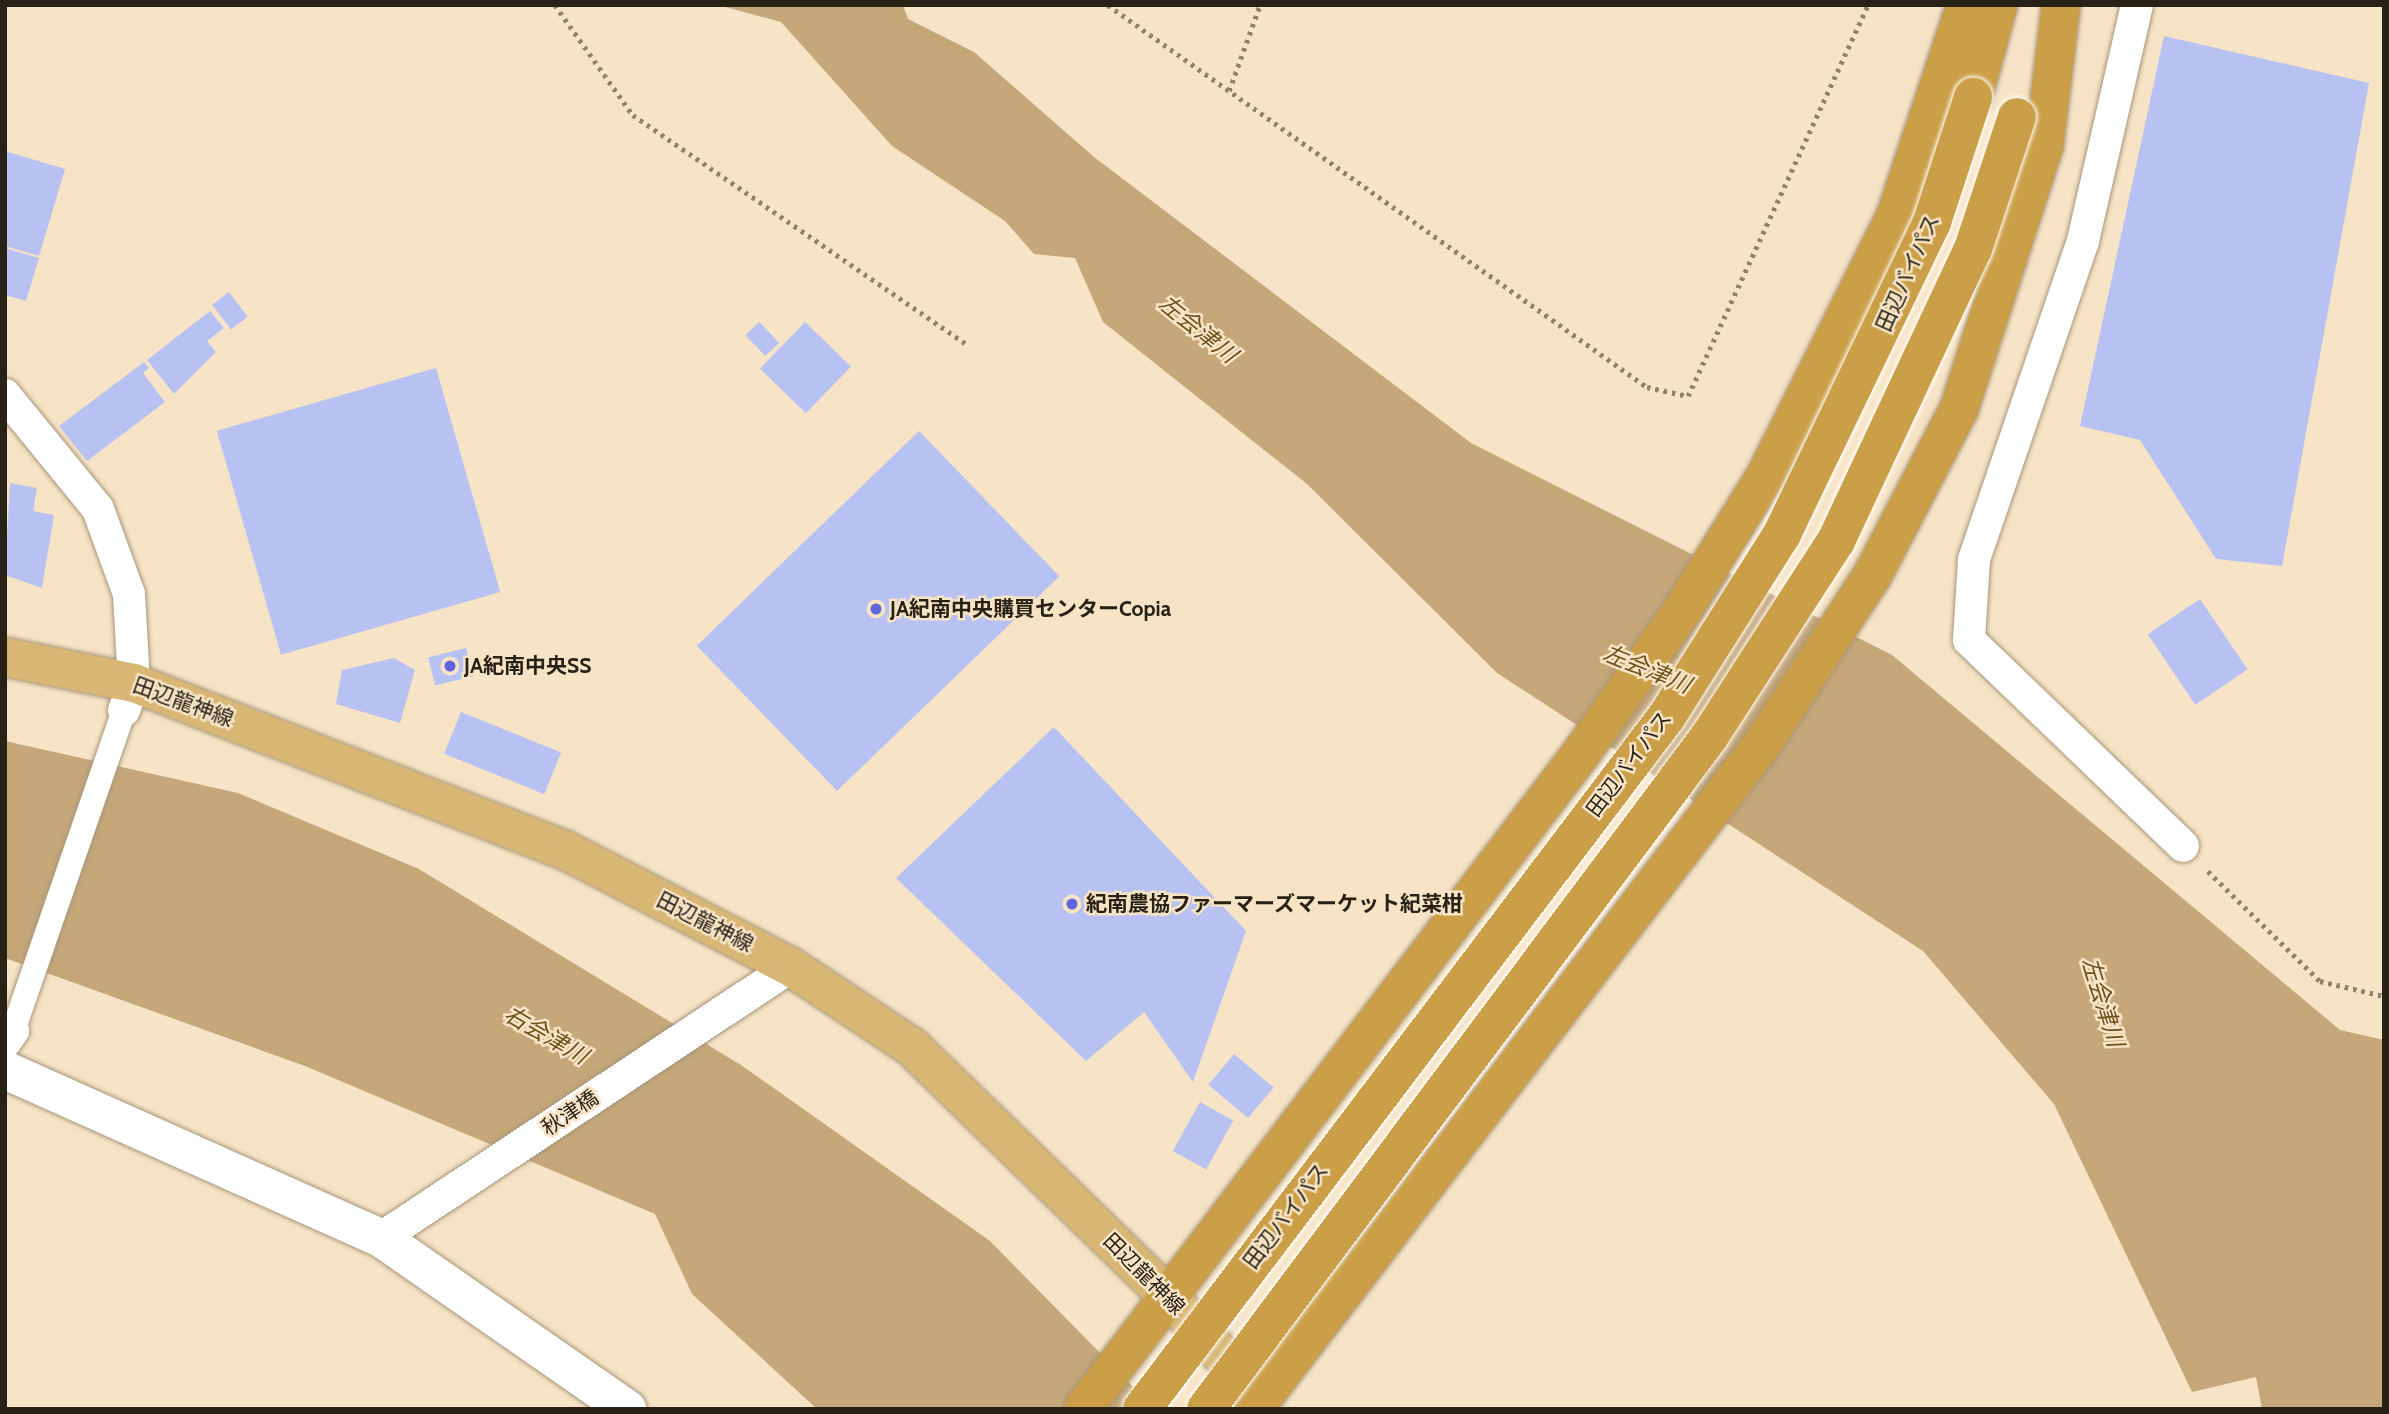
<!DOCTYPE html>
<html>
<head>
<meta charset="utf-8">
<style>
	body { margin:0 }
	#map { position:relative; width:2389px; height:1414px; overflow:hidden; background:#f7e4c6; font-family:Cabin,"Noto Sans JP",sans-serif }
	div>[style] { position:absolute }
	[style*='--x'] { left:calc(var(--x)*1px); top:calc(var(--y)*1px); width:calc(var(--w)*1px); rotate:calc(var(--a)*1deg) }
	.water>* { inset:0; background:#c5a779 }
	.building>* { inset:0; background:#b7c1f2; transform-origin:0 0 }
	.path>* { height:4.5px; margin-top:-2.25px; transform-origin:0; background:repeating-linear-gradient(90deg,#90836e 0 3.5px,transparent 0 8.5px) }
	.roads { filter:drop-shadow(0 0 2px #a8967b) drop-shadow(0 0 2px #a8967b) }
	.pedestrian>* { height:24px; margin:-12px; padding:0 12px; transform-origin:12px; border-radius:12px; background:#fff }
	.minor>* { height:32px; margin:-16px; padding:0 16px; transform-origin:16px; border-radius:16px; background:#fff }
	.tertiary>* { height:38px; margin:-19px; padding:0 19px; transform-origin:19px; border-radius:19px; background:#fff }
	.primary>* { height:38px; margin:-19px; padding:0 19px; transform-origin:19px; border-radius:19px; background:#d8b775 }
	.trunk>* { height:38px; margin:-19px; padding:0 19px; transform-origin:19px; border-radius:19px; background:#cb9f47 }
	.bridges { filter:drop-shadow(0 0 2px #fff) drop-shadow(0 0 2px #fff) }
	.trunk-bridge>* { height:38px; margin:-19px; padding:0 19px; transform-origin:19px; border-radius:19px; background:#cb9f47 }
	.dots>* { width:19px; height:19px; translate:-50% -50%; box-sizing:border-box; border:4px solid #f7e4c6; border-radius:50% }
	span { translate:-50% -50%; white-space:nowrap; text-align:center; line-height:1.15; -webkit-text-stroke:5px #f7e4c6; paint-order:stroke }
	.street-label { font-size:21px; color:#282116 }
	.poi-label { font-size:21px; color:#282116; font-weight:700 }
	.left { translate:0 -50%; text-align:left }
	.water-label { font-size:23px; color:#6e5019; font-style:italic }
	.frame { position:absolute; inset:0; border:7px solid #282116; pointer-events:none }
</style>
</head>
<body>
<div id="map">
	<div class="water">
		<i style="clip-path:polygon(718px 5px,903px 5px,908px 19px,974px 52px,1094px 157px,1471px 443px,1892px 655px,2340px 1030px,2384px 1040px,2384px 1409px,2262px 1409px,2256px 1377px,2192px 1392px,2054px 1104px,1923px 951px,1497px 673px,1307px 484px,1103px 322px,1075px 258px,1034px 254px,1005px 221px,892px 146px,781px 22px)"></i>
		<i style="clip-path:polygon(5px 741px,238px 793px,419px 869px,741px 1065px,990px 1241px,1155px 1409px,817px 1409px,692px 1294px,655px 1214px,305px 1066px,5px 958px)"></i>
	</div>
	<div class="building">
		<i style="clip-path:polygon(2164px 36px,2369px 83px,2282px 566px,2216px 559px,2140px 440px,2080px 426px)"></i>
		<i style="clip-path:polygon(5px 151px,65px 169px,39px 256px,5px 246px)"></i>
		<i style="clip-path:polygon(5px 248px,39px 258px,26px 301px,5px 295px)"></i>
		<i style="left:229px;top:292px;width:31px;height:21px;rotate:53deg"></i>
		<i style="clip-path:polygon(210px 311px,224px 328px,207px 341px,216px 352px,174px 394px,147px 360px)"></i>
		<i style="left:759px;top:322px;width:29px;height:19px;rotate:46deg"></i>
		<i style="left:805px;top:322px;width:64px;height:65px;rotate:44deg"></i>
		<i style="clip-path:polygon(144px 362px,149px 368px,143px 373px,165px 402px,87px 461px,59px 426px)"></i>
		<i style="left:436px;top:368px;width:233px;height:228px;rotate:74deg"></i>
		<i style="left:919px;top:431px;width:202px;height:309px;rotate:46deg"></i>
		<i style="clip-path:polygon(10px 483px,37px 488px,33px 511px,54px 515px,42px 588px,5px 575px)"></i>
		<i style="left:2200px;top:599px;width:85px;height:63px;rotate:56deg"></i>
		<i style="left:466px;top:648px;width:29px;height:39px;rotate:76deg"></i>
		<i style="clip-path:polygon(394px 658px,415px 670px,400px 723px,336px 704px,342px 670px)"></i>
		<i style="left:461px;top:712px;width:108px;height:45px;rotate:22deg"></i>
		<i style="clip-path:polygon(1054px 727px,1246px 931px,1193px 1082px,1144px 1012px,1086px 1061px,896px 878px)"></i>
		<i style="left:1234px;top:1054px;width:52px;height:40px;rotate:40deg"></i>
		<i style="left:1200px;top:1102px;width:38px;height:56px;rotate:29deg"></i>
	</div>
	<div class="path">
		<i style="--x:555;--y:5;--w:135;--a:54.7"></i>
		<i style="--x:633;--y:115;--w:404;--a:34.5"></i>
		<i style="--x:1108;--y:5;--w:661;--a:35.33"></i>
		<i style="--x:1647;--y:387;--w:42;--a:12.4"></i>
		<i style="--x:1688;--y:396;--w:430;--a:-65.3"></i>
		<i style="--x:1229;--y:91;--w:91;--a:-70.2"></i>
		<i style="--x:2208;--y:871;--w:157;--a:44.5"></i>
		<i style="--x:2320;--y:981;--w:66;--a:13.2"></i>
	</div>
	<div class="roads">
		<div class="pedestrian">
			<i style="--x:13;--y:1031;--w:340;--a:-70.9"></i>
		</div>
		<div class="minor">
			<i style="--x:2137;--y:5;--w:242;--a:102.9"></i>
			<i style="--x:2083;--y:241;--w:337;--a:108.9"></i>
			<i style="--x:1974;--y:560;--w:80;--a:93.6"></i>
			<i style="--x:1969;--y:640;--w:297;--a:43.9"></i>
			<i style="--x:5;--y:395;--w:147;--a:50.8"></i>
			<i style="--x:98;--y:509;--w:90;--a:70"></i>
			<i style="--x:129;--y:594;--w:89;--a:86.8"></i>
			<i style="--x:134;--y:683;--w:29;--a:110"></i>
			<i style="--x:5;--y:1042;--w:14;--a:-54"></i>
			<i style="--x:381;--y:1238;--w:491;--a:-33.5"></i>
		</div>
		<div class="tertiary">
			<i style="--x:5;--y:1070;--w:412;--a:24.1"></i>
			<i style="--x:381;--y:1238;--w:300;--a:34.8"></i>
		</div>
		<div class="primary">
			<i style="--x:5;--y:657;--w:132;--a:11.4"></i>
			<i style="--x:134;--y:683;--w:462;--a:21.2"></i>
			<i style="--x:565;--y:850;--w:254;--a:27.4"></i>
			<i style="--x:791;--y:967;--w:145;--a:33.5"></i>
			<i style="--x:912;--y:1047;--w:357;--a:44.2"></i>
			<i style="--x:1168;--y:1296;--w:131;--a:47.8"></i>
		</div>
		<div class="trunk">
			<i style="--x:1973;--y:97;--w:95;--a:-74.8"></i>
			<i style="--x:1083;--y:1409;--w:825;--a:-52.78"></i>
			<i style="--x:1582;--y:752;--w:171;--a:-54.7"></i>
			<i style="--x:1681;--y:612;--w:159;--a:-58.1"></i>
			<i style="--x:1765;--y:477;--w:293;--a:-63.4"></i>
			<i style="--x:1896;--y:215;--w:221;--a:-71.6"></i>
			<i style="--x:1254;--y:1409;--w:838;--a:-52.61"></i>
			<i style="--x:1763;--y:743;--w:199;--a:-56.9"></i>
			<i style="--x:1872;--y:576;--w:188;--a:-62.5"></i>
			<i style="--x:1959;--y:409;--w:276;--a:-72.1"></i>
			<i style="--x:2044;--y:146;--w:142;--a:-83.1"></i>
		</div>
	</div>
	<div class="bridges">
		<div class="trunk-bridge">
			<i style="--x:1142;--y:1409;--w:869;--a:-52.85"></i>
			<i style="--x:1667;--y:716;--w:215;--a:-57.7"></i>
			<i style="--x:1782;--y:534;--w:346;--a:-64.3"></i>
			<i style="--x:1932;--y:222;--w:132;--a:-71.8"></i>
			<i style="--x:1206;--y:1409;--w:839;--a:-53.18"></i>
			<i style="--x:1709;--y:737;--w:234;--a:-57.1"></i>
			<i style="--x:1836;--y:541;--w:323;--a:-64.9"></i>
			<i style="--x:1973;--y:249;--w:139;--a:-71.6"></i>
		</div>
	</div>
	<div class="dots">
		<i style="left:876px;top:609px;background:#5e65dd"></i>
		<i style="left:450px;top:666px;background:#5e65dd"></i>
		<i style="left:1072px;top:904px;background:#5e65dd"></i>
	</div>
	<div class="street-label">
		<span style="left:1908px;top:273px;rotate:-66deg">田辺バイパス</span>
		<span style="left:183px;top:702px;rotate:20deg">田辺龍神線</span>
		<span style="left:1629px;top:764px;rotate:-53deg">田辺バイパス</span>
		<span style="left:705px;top:922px;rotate:27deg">田辺龍神線</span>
		<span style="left:570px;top:1113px;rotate:-34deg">秋津橋</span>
		<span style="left:1286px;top:1216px;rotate:-53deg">田辺バイパス</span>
		<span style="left:1144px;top:1274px;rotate:45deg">田辺龍神線</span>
	</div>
	<div class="poi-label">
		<span class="left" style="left:890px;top:609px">JA紀南中央購買センターCopia</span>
		<span class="left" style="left:464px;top:666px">JA紀南中央SS</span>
		<span class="left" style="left:1086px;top:904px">紀南農協ファーマーズマーケット紀菜柑</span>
	</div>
	<div class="water-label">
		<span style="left:1198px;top:329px;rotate:39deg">左会津川</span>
		<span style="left:1647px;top:669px;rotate:22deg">左会津川</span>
		<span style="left:2103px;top:1002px;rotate:73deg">左会津川</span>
		<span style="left:546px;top:1035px;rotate:30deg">右会津川</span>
	</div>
	<div class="frame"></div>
</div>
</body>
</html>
